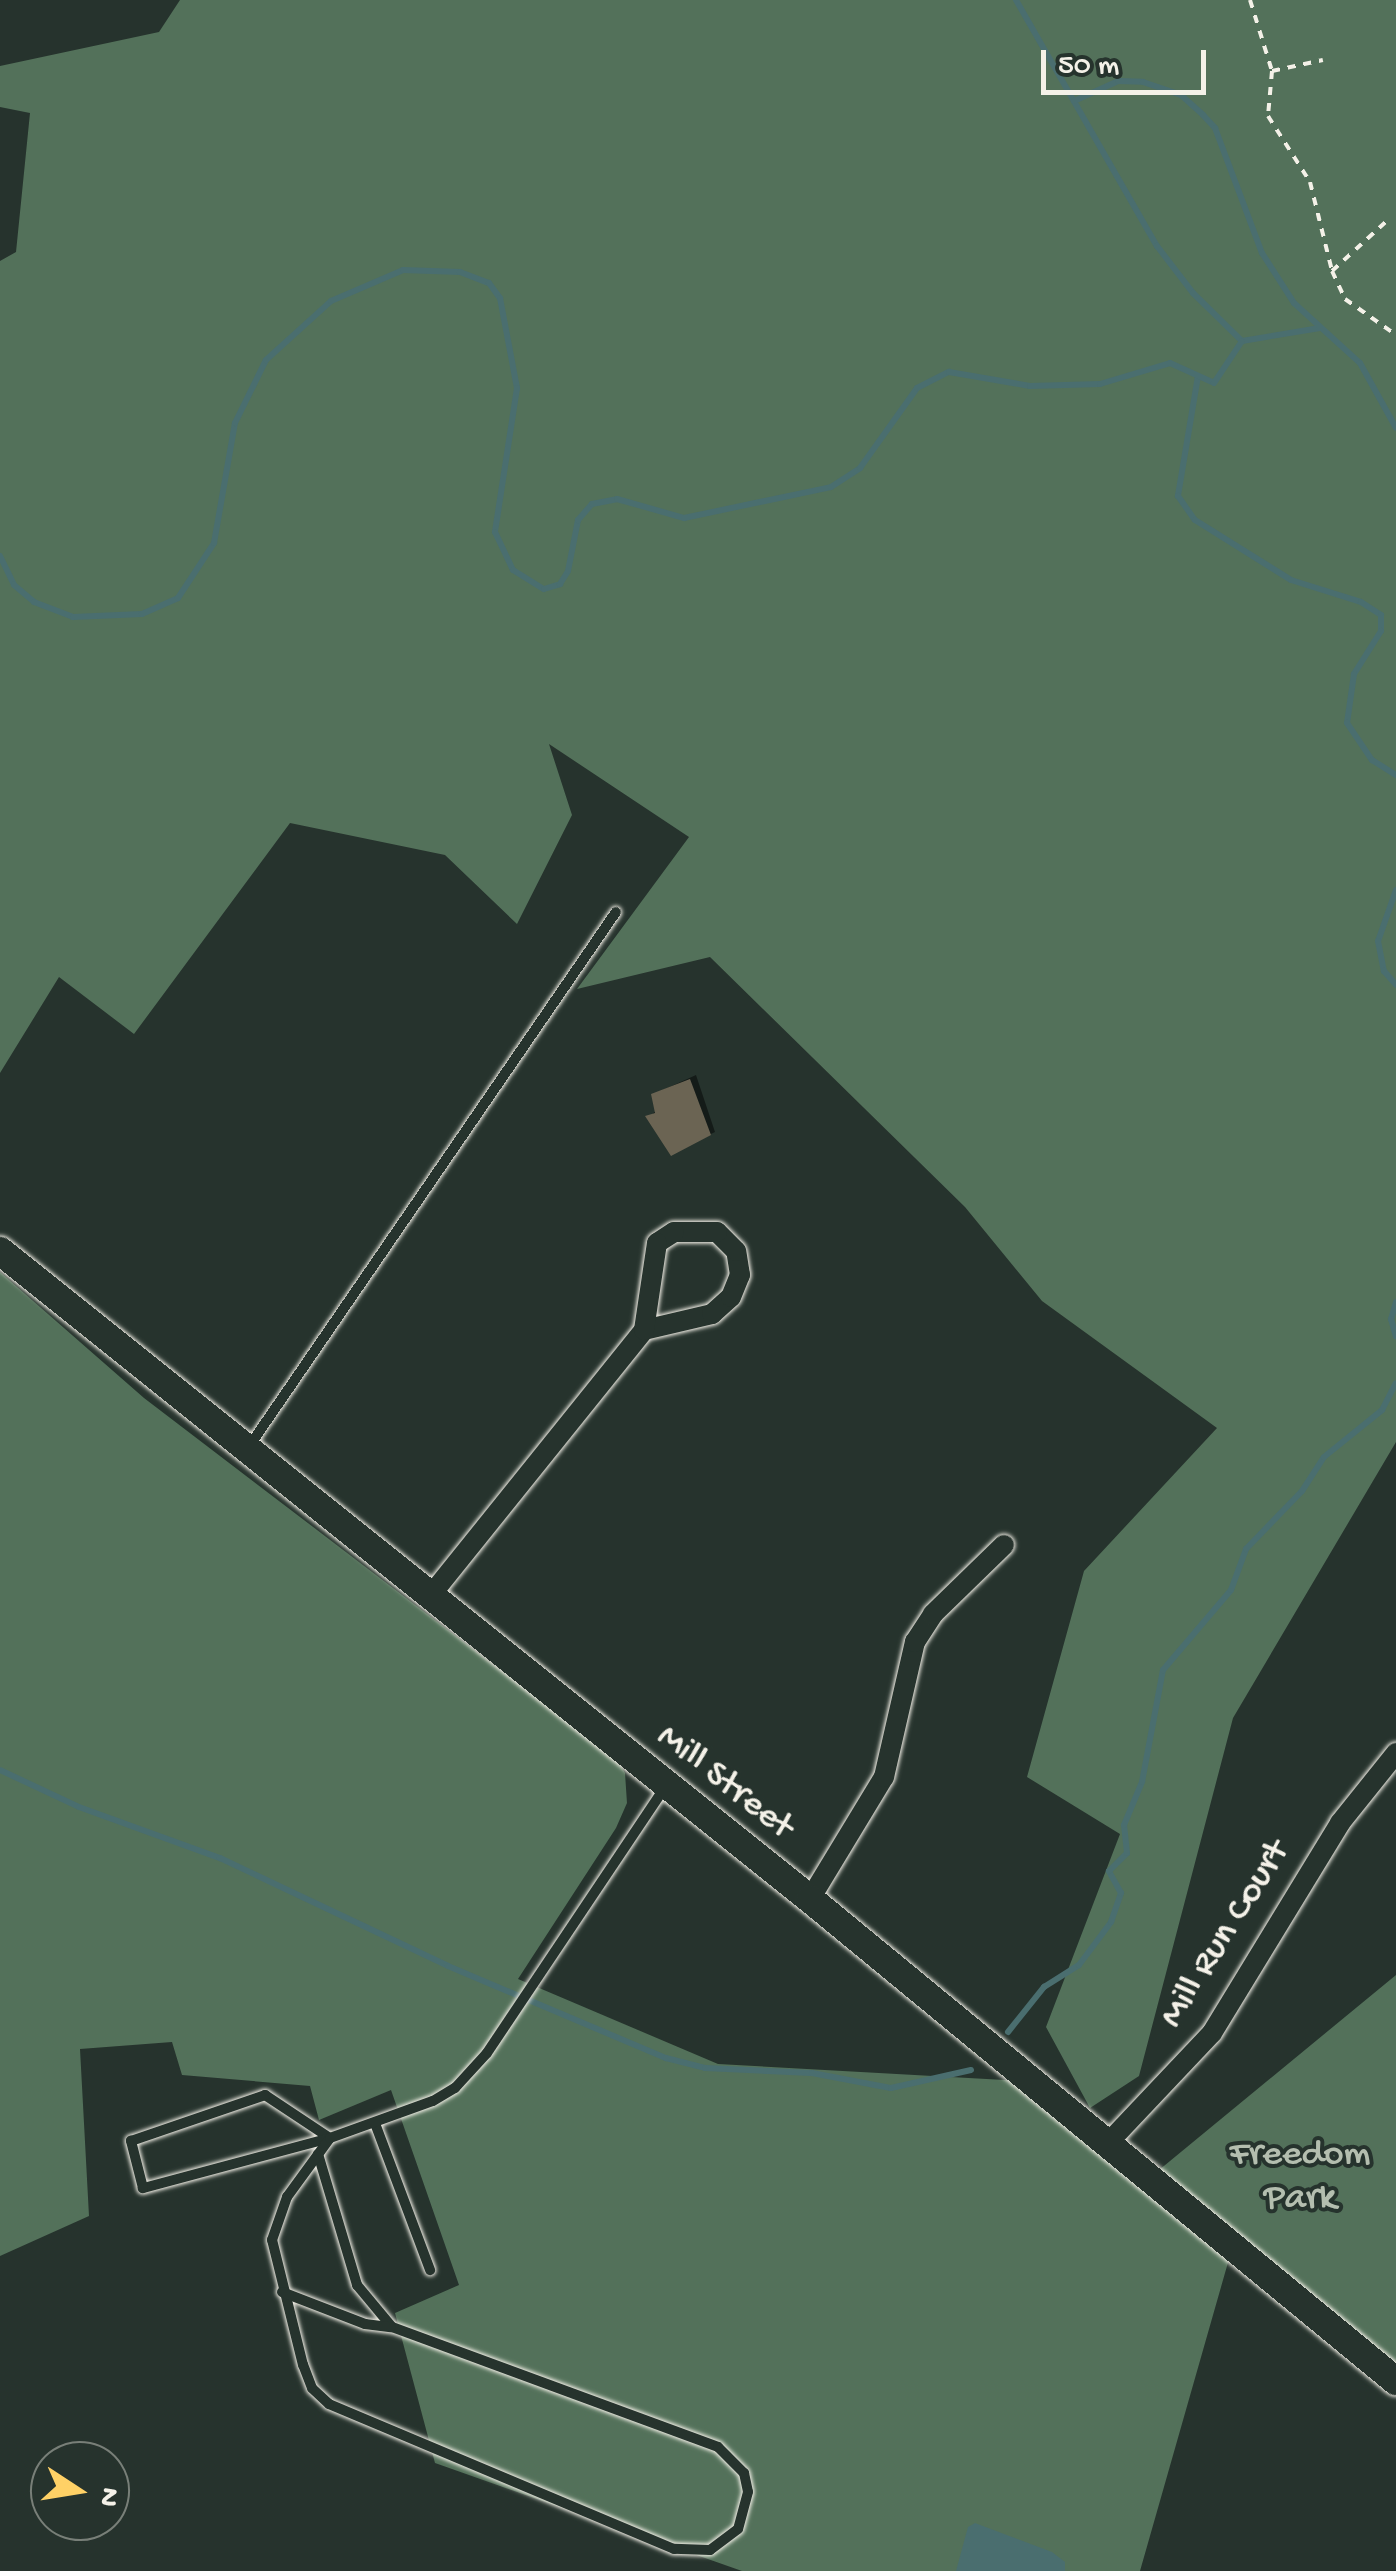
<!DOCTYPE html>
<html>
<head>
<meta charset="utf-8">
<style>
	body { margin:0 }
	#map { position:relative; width:1396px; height:2571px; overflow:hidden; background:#26332d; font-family:"Gochi Hand",sans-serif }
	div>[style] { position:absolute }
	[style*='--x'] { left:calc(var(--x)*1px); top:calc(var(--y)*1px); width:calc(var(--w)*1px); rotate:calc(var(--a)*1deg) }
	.green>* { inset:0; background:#53715a }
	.water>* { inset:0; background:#4a6e6f }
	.shadow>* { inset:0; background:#0007 }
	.stream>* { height:6px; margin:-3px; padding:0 3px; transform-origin:3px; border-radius:3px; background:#4a6e6f }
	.building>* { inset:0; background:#6b6453 }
	.path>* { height:4px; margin-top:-2px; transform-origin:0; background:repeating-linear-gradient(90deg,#f4f1e8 0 8px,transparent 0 16px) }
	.roads { filter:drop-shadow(0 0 2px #f4f1e8) drop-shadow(0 0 2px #f4f1e8) }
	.lane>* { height:10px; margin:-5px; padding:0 5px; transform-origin:5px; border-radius:5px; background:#26332d }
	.street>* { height:20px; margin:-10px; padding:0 10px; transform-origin:10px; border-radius:10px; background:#26332d }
	.secondary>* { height:28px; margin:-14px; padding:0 14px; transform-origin:14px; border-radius:14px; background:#26332d }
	span { translate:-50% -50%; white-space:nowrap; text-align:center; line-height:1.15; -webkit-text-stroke:8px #26332d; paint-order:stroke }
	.street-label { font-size:38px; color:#f4f1e8 }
	.park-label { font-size:38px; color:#b4beaf }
	.north { position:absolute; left:30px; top:2441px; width:100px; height:100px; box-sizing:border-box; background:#26332d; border:2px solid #787f78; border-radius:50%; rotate:102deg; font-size:28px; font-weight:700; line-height:40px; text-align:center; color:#f4f1e8 }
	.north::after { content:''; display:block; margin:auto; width:35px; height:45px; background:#ffd166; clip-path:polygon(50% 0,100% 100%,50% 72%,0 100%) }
	.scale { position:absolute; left:1041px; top:50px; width:165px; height:45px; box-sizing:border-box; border:5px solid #f4f1e8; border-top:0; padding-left:12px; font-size:30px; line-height:35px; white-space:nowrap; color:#f4f1e8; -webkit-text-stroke:8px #26332d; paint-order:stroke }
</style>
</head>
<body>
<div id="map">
	<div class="green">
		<i style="clip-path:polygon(180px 0,1396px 0,1396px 1442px,1233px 1718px,1139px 2076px,1090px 2108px,1046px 2027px,1120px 1834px,1027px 1777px,1084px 1571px,1217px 1428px,1042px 1301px,965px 1207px,710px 957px,577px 989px,689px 837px,549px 744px,572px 815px,517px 924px,445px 855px,290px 823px,134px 1034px,59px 977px,0 1073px,0 261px,16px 252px,30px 113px,0 107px,0 66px,159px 32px)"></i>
		<i style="clip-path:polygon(0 1272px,144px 1398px,616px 1758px,625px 1773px,627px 1803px,616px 1828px,518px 1979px,718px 2064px,1039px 2082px,1153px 2175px,1396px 1975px,1396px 2375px,1231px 2252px,1140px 2571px,742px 2571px,435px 2463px,395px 2313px,459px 2285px,391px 2090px,319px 2120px,310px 2086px,182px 2075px,172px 2042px,80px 2049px,89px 2216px,0 2256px)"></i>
	</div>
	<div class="water">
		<i style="clip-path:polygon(975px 2523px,1052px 2552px,1065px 2562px,1065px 2571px,956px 2571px,968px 2527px)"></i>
	</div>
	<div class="shadow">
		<i style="clip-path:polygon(696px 1075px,715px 1132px,672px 1153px,649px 1117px,657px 1110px,654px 1094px)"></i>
	</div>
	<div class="stream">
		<i style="--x:1016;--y:0;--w:284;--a:60.2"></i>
		<i style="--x:1157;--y:246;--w:59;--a:52.5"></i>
		<i style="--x:1193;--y:293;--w:69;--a:44.4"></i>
		<i style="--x:1242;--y:341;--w:79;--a:-9.5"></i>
		<i style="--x:1074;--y:101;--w:48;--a:-24.4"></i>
		<i style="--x:1118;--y:81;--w:25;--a:2"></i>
		<i style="--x:1143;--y:82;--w:40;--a:18.9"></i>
		<i style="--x:1181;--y:95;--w:30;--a:42"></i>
		<i style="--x:1203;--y:115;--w:18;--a:47"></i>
		<i style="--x:1215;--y:128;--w:134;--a:69.4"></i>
		<i style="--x:1262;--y:253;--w:59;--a:57.4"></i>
		<i style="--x:1294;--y:303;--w:89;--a:42.3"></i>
		<i style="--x:1360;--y:363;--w:74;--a:61"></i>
		<i style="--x:1198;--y:376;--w:122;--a:99.5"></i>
		<i style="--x:1178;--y:496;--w:29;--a:55"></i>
		<i style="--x:1195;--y:520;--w:113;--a:32"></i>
		<i style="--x:1291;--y:580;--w:73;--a:17.4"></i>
		<i style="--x:1361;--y:602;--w:24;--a:33"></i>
		<i style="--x:1381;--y:615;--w:16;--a:90"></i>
		<i style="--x:1381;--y:631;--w:51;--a:122.1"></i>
		<i style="--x:1354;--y:674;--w:49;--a:98.1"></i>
		<i style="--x:1347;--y:723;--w:45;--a:56"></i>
		<i style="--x:1372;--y:760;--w:28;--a:32"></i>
		<i style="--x:0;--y:556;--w:32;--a:64"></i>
		<i style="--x:14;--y:585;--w:26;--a:40"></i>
		<i style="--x:34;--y:602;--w:42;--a:21"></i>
		<i style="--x:73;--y:617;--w:69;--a:-2.5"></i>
		<i style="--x:142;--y:614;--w:39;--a:-24"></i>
		<i style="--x:178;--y:598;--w:66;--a:-56.8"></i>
		<i style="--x:214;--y:543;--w:122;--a:-80.1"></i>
		<i style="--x:235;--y:423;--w:70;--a:-63.8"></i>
		<i style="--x:266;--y:360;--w:88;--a:-42.2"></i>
		<i style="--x:331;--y:301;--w:78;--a:-23.3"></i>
		<i style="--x:403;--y:270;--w:57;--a:2"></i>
		<i style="--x:460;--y:272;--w:31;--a:21"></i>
		<i style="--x:489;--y:283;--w:19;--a:54"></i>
		<i style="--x:500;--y:298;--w:92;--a:79.3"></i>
		<i style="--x:517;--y:388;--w:146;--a:98.7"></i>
		<i style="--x:495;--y:532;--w:42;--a:64.7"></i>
		<i style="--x:513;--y:570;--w:36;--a:32"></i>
		<i style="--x:544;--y:589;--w:17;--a:-17"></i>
		<i style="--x:560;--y:584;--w:15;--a:-58"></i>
		<i style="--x:568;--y:571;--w:52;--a:-78.9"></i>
		<i style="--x:578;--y:520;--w:21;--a:-49"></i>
		<i style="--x:592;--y:504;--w:25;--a:-11"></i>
		<i style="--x:617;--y:499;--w:70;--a:15.8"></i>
		<i style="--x:684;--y:518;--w:150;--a:-11.9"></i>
		<i style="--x:831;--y:487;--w:35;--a:-33"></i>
		<i style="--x:860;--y:468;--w:98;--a:-54.5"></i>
		<i style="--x:917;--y:388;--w:36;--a:-27"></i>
		<i style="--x:949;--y:372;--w:82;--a:9.8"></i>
		<i style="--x:1030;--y:386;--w:70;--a:-1.6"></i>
		<i style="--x:1100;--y:384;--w:73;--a:-16.7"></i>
		<i style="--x:1170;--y:363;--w:48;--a:24.4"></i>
		<i style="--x:1214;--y:383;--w:50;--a:-56.3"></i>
		<i style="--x:1396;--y:890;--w:54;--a:109.4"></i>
		<i style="--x:1378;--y:941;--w:31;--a:79"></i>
		<i style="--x:1384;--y:971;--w:18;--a:49"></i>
		<i style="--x:1396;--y:1302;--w:18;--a:106"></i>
		<i style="--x:1391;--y:1319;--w:18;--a:74"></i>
		<i style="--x:0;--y:1770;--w:87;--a:25.1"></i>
		<i style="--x:79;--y:1807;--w:150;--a:19.9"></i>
		<i style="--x:220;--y:1858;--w:252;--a:25.3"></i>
		<i style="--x:448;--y:1966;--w:237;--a:22.9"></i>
		<i style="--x:666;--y:2058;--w:40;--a:14.4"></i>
		<i style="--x:705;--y:2068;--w:107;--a:2.7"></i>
		<i style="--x:812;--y:2073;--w:80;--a:10.8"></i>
		<i style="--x:891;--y:2088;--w:82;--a:-12.7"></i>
		<i style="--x:1008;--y:2032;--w:58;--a:-51.3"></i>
		<i style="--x:1044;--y:1987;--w:41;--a:-32.2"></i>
		<i style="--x:1079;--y:1965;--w:54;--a:-53.3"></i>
		<i style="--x:1111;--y:1922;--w:31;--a:-71"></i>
		<i style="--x:1121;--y:1893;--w:25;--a:-119"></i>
		<i style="--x:1109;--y:1871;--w:25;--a:-45"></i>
		<i style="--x:1127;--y:1853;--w:28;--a:-96"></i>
		<i style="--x:1124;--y:1825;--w:47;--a:-67.3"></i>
		<i style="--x:1142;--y:1782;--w:114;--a:-79.4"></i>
		<i style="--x:1163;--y:1670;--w:105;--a:-49.6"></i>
		<i style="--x:1231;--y:1590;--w:44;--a:-69.9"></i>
		<i style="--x:1246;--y:1549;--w:81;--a:-46"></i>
		<i style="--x:1302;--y:1491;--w:40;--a:-57.1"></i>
		<i style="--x:1324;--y:1457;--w:75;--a:-39"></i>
		<i style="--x:1382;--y:1410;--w:30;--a:-63"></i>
	</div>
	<div class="building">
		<i style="clip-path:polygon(690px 1079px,711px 1135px,671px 1156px,645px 1116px,655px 1113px,651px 1094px)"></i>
	</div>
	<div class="path">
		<i style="--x:1250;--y:0;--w:74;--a:72.8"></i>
		<i style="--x:1272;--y:71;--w:45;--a:95.1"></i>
		<i style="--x:1268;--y:116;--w:78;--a:57.5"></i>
		<i style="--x:1310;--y:182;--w:92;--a:76.1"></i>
		<i style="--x:1332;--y:271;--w:31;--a:65"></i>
		<i style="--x:1345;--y:299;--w:62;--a:35.2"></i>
		<i style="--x:1272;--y:71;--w:52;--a:-12.2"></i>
		<i style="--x:1332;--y:271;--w:77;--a:-42.4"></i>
	</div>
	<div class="roads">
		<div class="lane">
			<i style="--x:248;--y:1448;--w:650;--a:-55.53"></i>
			<i style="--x:265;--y:2095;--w:78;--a:33.5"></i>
			<i style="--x:330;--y:2138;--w:194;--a:165"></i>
			<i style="--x:143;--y:2188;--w:49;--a:-104.3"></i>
			<i style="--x:131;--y:2141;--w:142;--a:-18.9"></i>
			<i style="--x:376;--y:2126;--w:154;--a:69.4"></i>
			<i style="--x:318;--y:2154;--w:137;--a:73.4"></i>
			<i style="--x:357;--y:2285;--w:55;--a:50.2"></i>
			<i style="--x:392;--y:2327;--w:347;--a:20.2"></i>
			<i style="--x:718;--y:2447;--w:37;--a:45"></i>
			<i style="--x:744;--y:2473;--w:19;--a:78"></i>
			<i style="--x:748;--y:2492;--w:38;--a:105"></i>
			<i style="--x:738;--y:2529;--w:35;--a:143"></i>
			<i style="--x:710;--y:2550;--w:36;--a:-178"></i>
			<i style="--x:674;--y:2549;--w:374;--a:-157.2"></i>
			<i style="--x:329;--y:2404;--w:23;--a:-137"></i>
			<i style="--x:312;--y:2388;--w:25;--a:-111"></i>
			<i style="--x:303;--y:2365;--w:129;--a:-103.9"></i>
			<i style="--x:272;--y:2240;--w:46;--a:-70.8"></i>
			<i style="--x:287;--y:2197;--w:73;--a:-53.9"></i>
			<i style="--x:330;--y:2138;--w:109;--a:-19.8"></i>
			<i style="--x:433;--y:2101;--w:26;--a:-31"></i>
			<i style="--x:455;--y:2088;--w:47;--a:-47.6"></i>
			<i style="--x:487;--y:2053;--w:321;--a:-56.2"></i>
			<i style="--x:282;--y:2292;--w:89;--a:21.1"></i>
			<i style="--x:365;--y:2324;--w:26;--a:7"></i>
		</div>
		<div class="street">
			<i style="--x:431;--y:1595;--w:340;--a:-51.2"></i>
			<i style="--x:644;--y:1330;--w:70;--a:-13.2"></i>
			<i style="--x:712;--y:1314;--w:25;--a:-42"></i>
			<i style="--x:731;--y:1297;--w:24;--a:-68"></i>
			<i style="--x:740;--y:1275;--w:24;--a:-99"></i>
			<i style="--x:736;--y:1251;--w:27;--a:-135"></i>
			<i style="--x:717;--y:1232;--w:43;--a:180"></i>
			<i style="--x:674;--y:1232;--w:20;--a:147"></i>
			<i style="--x:657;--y:1243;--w:88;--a:98.5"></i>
			<i style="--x:810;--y:1899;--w:143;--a:-58.8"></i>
			<i style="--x:884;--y:1777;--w:139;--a:-77.1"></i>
			<i style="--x:915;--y:1642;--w:33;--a:-57"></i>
			<i style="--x:933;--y:1614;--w:99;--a:-44.2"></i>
			<i style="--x:1106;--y:2145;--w:154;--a:-46.6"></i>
			<i style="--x:1212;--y:2033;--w:246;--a:-58.6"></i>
			<i style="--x:1340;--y:1823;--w:90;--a:-51.3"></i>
		</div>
		<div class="secondary">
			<i style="--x:0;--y:1251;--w:1037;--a:38.66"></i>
			<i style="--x:810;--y:1899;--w:759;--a:39.44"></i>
		</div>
	</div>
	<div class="street-label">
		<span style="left:724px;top:1783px;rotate:38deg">Mill Street</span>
		<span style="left:1226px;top:1935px;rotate:-58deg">Mill Run Court</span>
	</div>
	<div class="park-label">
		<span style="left:1300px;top:2178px">Freedom<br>Park</span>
	</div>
	<div class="north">N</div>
	<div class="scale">50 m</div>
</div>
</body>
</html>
